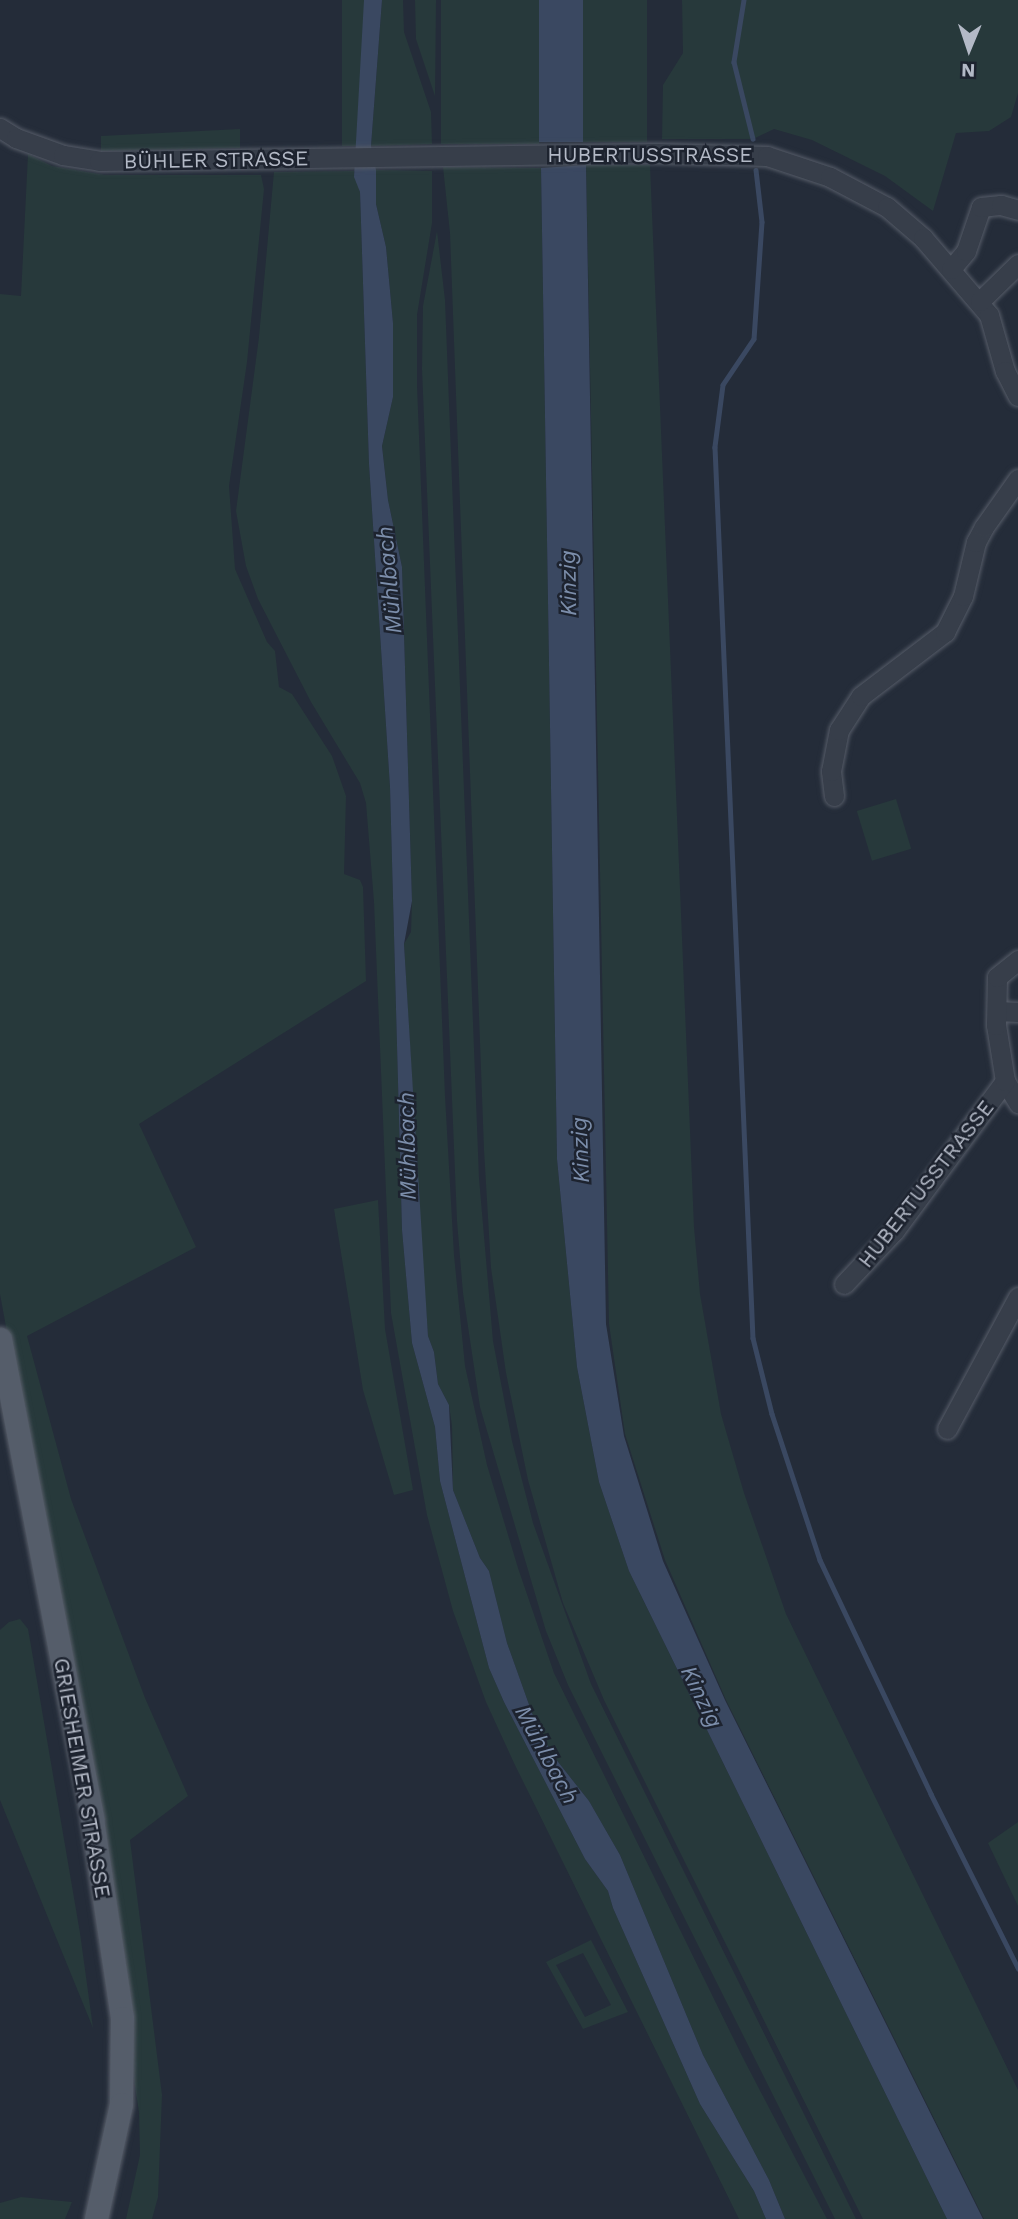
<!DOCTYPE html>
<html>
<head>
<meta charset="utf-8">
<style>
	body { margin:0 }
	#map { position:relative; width:1018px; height:2219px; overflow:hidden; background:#242c39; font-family:"Work Sans",sans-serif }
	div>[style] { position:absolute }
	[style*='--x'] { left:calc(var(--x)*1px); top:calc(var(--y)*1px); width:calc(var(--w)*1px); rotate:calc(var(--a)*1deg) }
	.green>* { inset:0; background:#27393b; transform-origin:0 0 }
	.water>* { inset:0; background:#3a4861; transform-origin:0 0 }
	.stream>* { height:4.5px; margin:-2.25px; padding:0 2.25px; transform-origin:2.25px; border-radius:2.25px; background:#3a4861 }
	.roads { filter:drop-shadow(0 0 2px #565c68) drop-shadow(0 0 2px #565c68) }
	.minor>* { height:19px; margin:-9.5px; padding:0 9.5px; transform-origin:9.5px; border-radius:9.5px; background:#373e4a }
	.major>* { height:23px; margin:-11.5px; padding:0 11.5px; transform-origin:11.5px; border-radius:11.5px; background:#555d6a }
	span { translate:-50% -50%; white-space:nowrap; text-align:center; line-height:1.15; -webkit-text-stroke:5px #1d232f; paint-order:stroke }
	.street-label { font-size:21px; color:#b3b9c6 }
	.water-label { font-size:23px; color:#7c8eab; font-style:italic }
	.north { position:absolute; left:934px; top:14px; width:70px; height:70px; -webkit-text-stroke:5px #1d232f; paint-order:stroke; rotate:182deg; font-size:19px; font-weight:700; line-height:28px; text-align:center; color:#b3b9c6 }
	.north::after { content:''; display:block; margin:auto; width:24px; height:32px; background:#b3b9c6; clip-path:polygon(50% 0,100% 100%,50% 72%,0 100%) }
</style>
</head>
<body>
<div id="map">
	<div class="green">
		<i style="left:342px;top:0;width:22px;height:146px"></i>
		<i style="clip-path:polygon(382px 0,403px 0,404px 32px,431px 112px,432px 144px,371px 146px)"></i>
		<i style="clip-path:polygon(415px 0,436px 0,435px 96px,416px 39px)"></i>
		<i style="left:441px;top:0;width:98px;height:144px"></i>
		<i style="left:583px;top:0;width:64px;height:142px"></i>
		<i style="clip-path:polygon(682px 0,1018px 0,1018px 93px,1011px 117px,989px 131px,956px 133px,933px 211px,885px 176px,812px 140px,774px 129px,753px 139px,662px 139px,663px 85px,683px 53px)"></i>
		<i style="clip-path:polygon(240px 129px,240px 148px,101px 151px,101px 136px)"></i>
		<i style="clip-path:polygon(28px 154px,52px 166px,105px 175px,261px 175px,264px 189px,247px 362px,229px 486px,235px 569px,267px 642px,275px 651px,279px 687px,292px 694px,332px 756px,346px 796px,344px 874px,360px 880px,363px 887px,366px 981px,139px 1124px,196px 1247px,27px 1336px,71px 1499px,145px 1698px,188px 1796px,130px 1840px,162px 2095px,158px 2197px,152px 2219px,126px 2219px,140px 2155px,139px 2112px,79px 1727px,0 1294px,0 294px,21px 296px)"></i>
		<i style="clip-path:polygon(586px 165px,650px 165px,694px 1227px,700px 1294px,721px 1414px,744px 1493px,786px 1614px,1018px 2090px,1018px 2219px,984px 2219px,726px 1700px,665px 1560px,625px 1434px,609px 1324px)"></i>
		<i style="clip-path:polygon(443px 167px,541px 168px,557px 1159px,577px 1367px,599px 1482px,629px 1571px,947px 2219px,863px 2219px,604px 1700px,563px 1603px,528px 1480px,506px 1373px,491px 1268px,484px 1150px,450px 233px)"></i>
		<i style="clip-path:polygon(376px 170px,432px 171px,432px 223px,417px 315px,417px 385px,445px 1096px,454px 1255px,465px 1366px,487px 1465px,518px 1568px,554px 1673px,741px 2054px,827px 2219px,785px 2219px,769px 2180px,703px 2055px,620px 1855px,589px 1801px,551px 1753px,532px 1713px,507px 1643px,489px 1571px,480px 1558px,453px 1490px,452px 1426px,449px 1405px,438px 1384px,434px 1352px,428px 1336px,421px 1237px,404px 944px,411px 932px,412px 901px,402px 567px,388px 500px,382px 446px,393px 397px,393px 323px,386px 247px,376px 204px)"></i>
		<i style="clip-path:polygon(354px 171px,360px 192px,369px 464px,390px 787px,402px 1230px,412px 1343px,435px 1427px,440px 1481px,489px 1668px,504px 1702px,585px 1859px,608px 1891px,613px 1908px,700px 2104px,754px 2191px,766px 2219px,739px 2219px,514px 1763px,486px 1702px,453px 1611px,427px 1515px,391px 1313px,374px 902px,366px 803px,360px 783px,311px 702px,258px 599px,246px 566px,236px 511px,259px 337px,274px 172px)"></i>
		<i style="clip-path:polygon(437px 231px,445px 300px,479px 1178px,493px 1341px,512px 1441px,533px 1523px,591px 1684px,856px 2219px,835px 2219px,568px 1685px,546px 1631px,480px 1407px,463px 1293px,457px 1221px,422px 369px,423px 306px)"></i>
		<i style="left:896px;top:799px;width:52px;height:41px;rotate:73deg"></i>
		<i style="clip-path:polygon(378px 1200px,385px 1329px,413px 1490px,394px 1495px,363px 1390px,334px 1209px)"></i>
		<i style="clip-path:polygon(20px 1619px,28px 1629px,31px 1646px,80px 1933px,93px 2028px,0 1800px,0 1630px,9px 1622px)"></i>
		<i style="clip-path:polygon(1018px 1822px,1018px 1906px,988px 1843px)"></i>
		<i style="clip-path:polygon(evenodd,591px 1940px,628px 2012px,583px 2029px,546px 1962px,591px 1940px,583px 1953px,611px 2005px,585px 2017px,556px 1965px,583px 1953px)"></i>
		<i style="clip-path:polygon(21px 2197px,72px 2202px,65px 2219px,0 2219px,0 2203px)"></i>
	</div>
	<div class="water">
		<i style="clip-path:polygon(364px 0,382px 0,371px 146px,376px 170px,376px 204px,386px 247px,393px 323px,393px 397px,382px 446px,388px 500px,402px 567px,412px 901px,404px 944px,428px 1336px,434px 1352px,438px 1384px,449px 1405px,453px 1490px,480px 1558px,489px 1571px,507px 1643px,532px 1713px,551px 1753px,589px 1801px,620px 1855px,703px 2055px,769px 2180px,785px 2219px,766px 2219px,754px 2191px,700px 2104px,613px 1908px,608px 1891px,585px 1859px,504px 1702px,489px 1668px,440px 1481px,435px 1427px,412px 1343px,402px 1230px,390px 787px,369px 464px,360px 192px,354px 177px)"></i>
		<i style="left:539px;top:0;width:44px;height:142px"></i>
		<i style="clip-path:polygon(586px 165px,606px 1324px,624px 1436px,663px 1561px,725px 1700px,983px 2219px,947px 2219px,629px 1571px,599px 1482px,577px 1367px,557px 1159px,541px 168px)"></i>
	</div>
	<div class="stream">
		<i style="--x:744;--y:0;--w:63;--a:99.2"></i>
		<i style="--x:734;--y:62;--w:79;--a:76.1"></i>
		<i style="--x:756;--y:170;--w:52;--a:83.4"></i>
		<i style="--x:762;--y:222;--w:117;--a:93.9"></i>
		<i style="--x:754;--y:339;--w:55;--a:124"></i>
		<i style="--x:723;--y:385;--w:63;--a:97.4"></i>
		<i style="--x:715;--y:447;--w:892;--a:87.56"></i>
		<i style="--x:753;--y:1338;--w:78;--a:76"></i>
		<i style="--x:772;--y:1414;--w:154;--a:71.8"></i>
		<i style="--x:820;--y:1560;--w:259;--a:64.6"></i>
		<i style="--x:931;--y:1794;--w:195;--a:63.4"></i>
	</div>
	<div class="roads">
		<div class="minor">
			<i style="--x:0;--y:128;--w:19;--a:32"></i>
			<i style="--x:16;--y:138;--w:50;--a:19.9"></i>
			<i style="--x:63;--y:155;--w:36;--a:9"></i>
			<i style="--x:99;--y:161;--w:557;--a:-0.82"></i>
			<i style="--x:656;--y:153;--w:111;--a:1.5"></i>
			<i style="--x:767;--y:156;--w:66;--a:18.4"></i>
			<i style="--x:830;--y:177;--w:64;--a:27.8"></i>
			<i style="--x:887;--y:207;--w:48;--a:40.7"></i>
			<i style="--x:923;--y:238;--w:101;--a:49.4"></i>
			<i style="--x:989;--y:315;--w:58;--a:74.1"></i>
			<i style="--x:1005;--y:371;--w:28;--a:63"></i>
			<i style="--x:951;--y:269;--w:23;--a:-50"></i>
			<i style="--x:966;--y:251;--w:46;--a:-71.2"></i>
			<i style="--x:981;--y:207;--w:20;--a:-6"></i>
			<i style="--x:1001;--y:205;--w:18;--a:16"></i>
			<i style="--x:980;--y:301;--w:53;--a:-44.2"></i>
			<i style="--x:834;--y:796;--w:25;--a:-97"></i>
			<i style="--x:831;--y:771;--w:42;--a:-79"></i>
			<i style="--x:839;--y:730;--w:40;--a:-57.1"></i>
			<i style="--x:861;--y:696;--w:106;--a:-37.3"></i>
			<i style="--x:945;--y:632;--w:40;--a:-63.4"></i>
			<i style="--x:963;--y:596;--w:56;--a:-76.5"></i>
			<i style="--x:976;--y:542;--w:17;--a:-62"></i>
			<i style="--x:984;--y:527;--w:59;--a:-54.7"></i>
			<i style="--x:997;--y:1011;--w:21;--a:3"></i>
			<i style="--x:1005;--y:1081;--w:26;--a:59"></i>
			<i style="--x:844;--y:1284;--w:73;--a:-46.7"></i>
			<i style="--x:894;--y:1231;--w:187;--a:-53.5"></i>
			<i style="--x:1005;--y:1081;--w:57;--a:-99.1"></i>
			<i style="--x:996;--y:1025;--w:48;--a:-88.8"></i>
			<i style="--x:997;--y:977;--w:27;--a:-39"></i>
			<i style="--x:947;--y:1429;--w:150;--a:-61.7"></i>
		</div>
		<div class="major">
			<i style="--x:0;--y:1339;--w:489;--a:79.1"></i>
			<i style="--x:92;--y:1819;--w:201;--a:81.4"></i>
			<i style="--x:122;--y:2018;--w:86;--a:90.7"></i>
			<i style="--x:121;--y:2104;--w:118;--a:102.3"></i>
		</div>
	</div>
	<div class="street-label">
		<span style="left:650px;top:155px">HUBERTUSSTRASSE</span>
		<span style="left:216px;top:160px;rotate:-1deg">BÜHLER STRASSE</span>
		<span style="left:926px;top:1184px;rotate:-52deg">HUBERTUSSTRASSE</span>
		<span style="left:82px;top:1778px;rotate:80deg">GRIESHEIMER STRASSE</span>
	</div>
	<div class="water-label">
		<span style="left:390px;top:580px;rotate:-95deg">Mühlbach</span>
		<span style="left:569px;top:583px;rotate:-91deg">Kinzig</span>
		<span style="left:408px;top:1146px;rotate:-91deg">Mühlbach</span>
		<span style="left:581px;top:1150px;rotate:-92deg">Kinzig</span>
		<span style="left:701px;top:1697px;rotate:64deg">Kinzig</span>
		<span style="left:546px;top:1755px;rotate:62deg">Mühlbach</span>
	</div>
	<div class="north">N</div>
</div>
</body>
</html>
